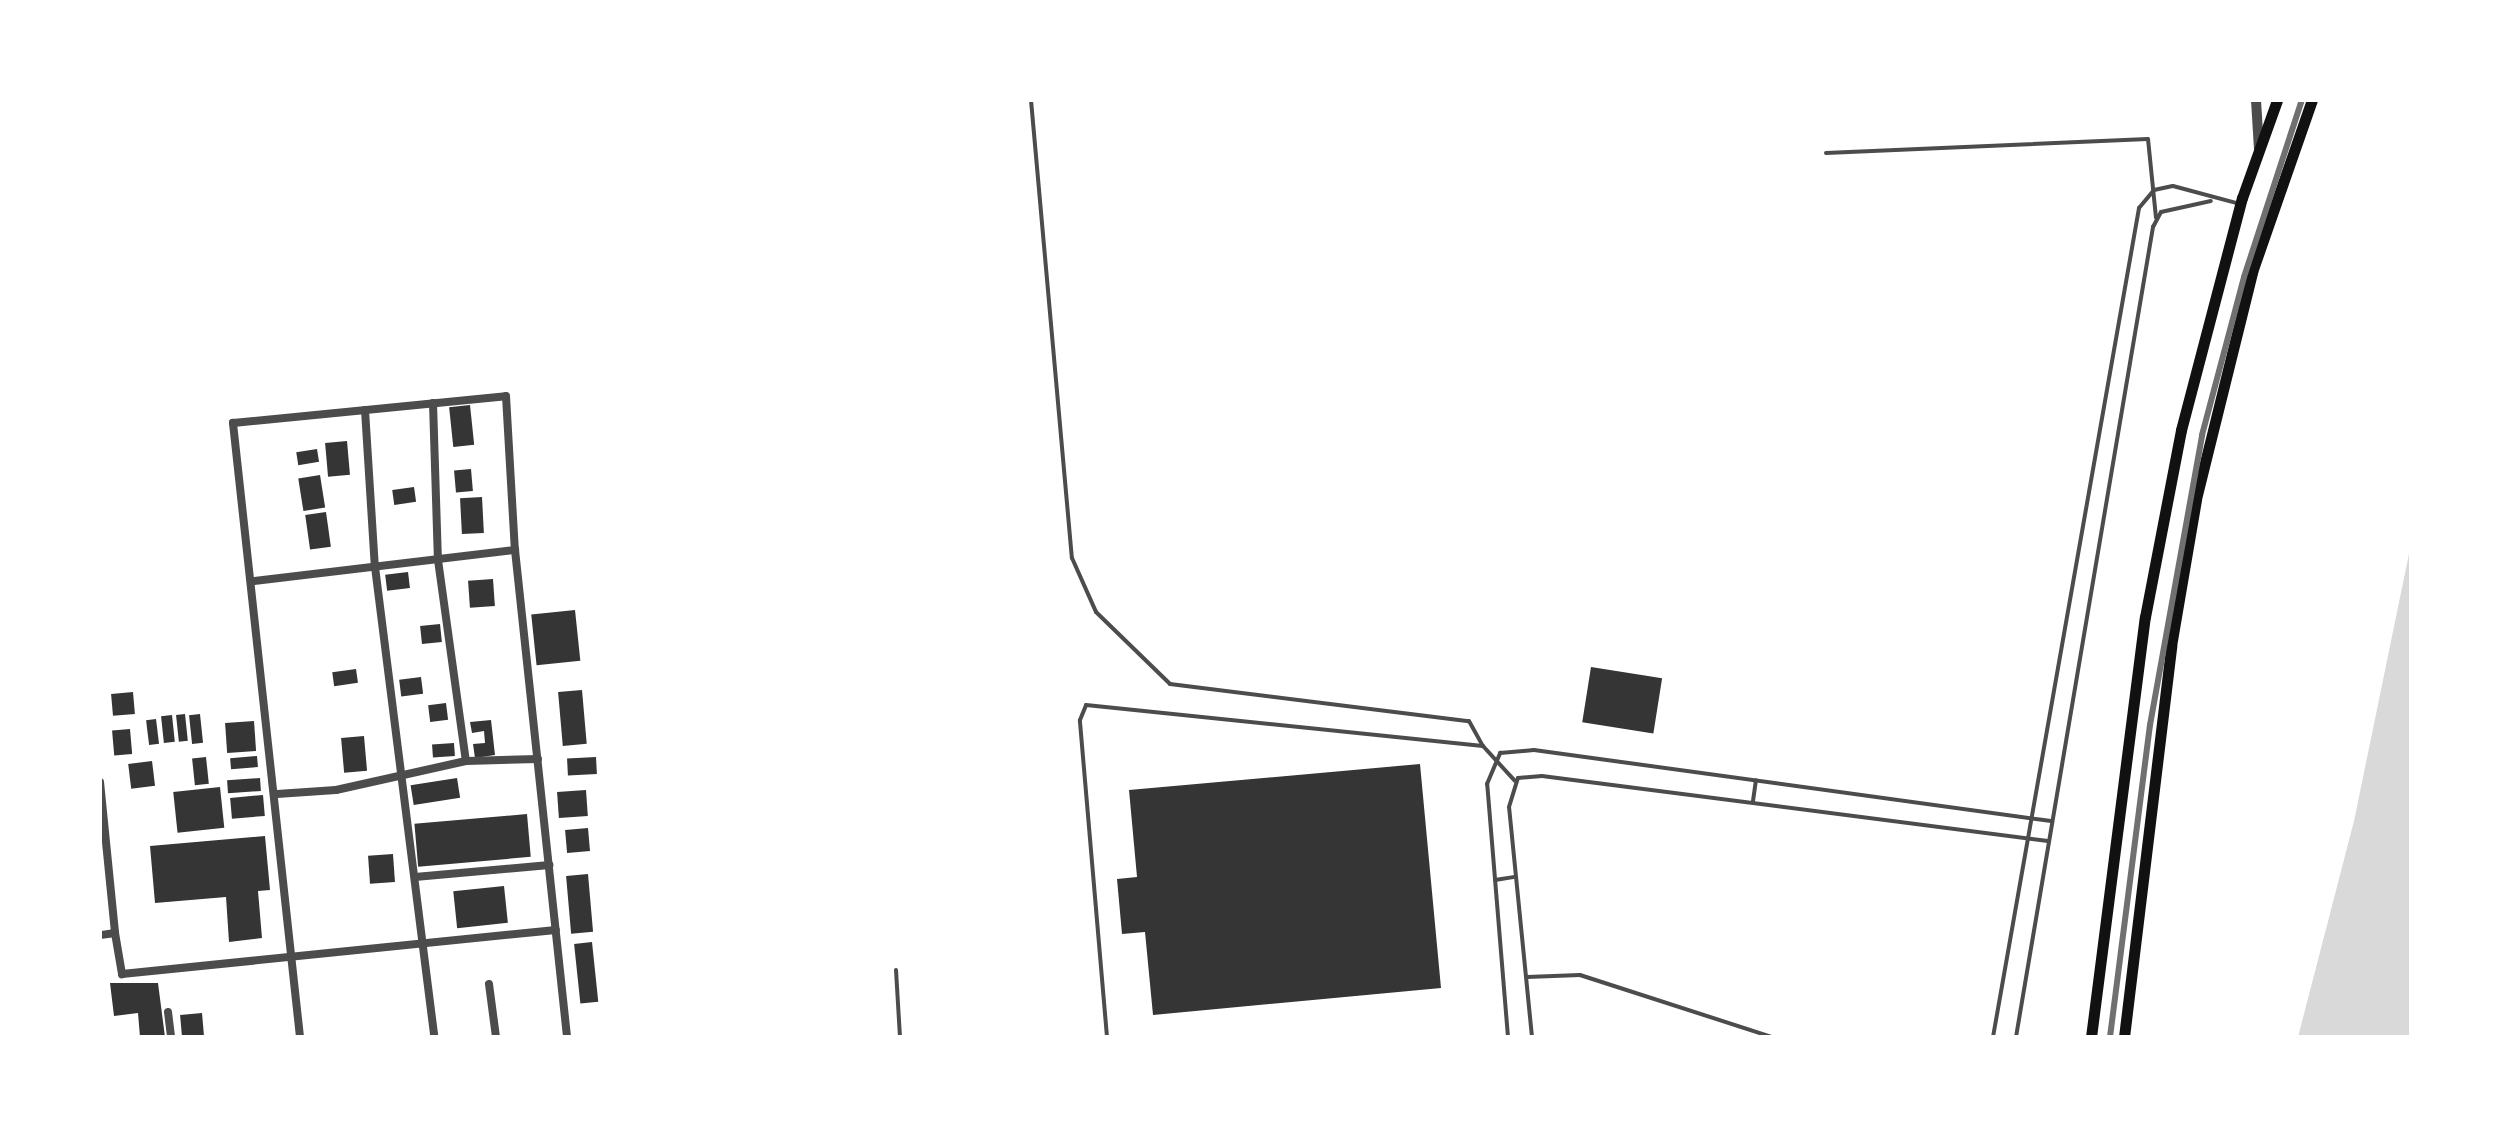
<!DOCTYPE html>
<html>
<head>
<meta charset="utf-8">
<style>
	body { margin:0 }
	#map { position:relative; width:2511px; height:1137px; overflow:hidden; background:#fff; font-family:"Work Sans",sans-serif }
	div>[style] { position:absolute }
	[style*='--x'] { left:calc(var(--x)*1px); top:calc(var(--y)*1px); width:calc(var(--w)*1px); rotate:calc(var(--a)*1deg) }
	.water>* { inset:0; background:#d9d9d9 }
	.building>* { inset:0; background:#353535; transform-origin:0 0 }
	.service>* { height:4px; margin:-2px; padding:0 2px; transform-origin:2px; border-radius:2px; background:#4c4c4c }
	.minor>* { height:8px; margin:-4px; padding:0 4px; transform-origin:4px; border-radius:4px; background:#4c4c4c }
	.tertiary>* { height:10px; margin:-5px; padding:0 5px; transform-origin:5px; border-radius:5px; background:#4c4c4c }
	.secondary>* { height:11px; margin:-5.5px; padding:0 5.5px; transform-origin:5.5px; border-radius:5.5px; background:#111 }
	.rail>* { height:6px; margin:-3px; padding:0 3px; transform-origin:3px; border-radius:3px; background:#707070 }
	span { translate:-50% -50%; white-space:nowrap; text-align:center; line-height:1.15; -webkit-text-stroke:9px #fff; paint-order:stroke }
	.frame { position:absolute; inset:0; border:102px solid #fff; pointer-events:none }
</style>
</head>
<body>
<div id="map">
	<div class="water">
		<i style="clip-path:polygon(2411px 544px,2411px 1037px,2298px 1037px,2354px 821px)"></i>
	</div>
	<div class="building">
		<i style="left:470px;top:405px;width:40px;height:21px;rotate:84deg"></i>
		<i style="left:347px;top:441px;width:34px;height:22px;rotate:85deg"></i>
		<i style="left:317px;top:449px;width:13px;height:21px;rotate:81deg"></i>
		<i style="left:471px;top:469px;width:22px;height:17px;rotate:85deg"></i>
		<i style="left:320px;top:475px;width:33px;height:22px;rotate:81deg"></i>
		<i style="left:414px;top:487px;width:15px;height:22px;rotate:82deg"></i>
		<i style="left:482px;top:497px;width:36px;height:22px;rotate:87deg"></i>
		<i style="left:326px;top:512px;width:35px;height:21px;rotate:82deg"></i>
		<i style="left:408px;top:572px;width:16px;height:23px;rotate:83deg"></i>
		<i style="left:493px;top:579px;width:27px;height:25px;rotate:86deg"></i>
		<i style="left:575px;top:610px;width:51px;height:44px;rotate:84deg"></i>
		<i style="left:440px;top:624px;width:18px;height:20px;rotate:84deg"></i>
		<i style="left:1591px;top:667px;width:72px;height:56px;rotate:9deg"></i>
		<i style="left:356px;top:669px;width:14px;height:24px;rotate:82deg"></i>
		<i style="left:421px;top:677px;width:17px;height:22px;rotate:83deg"></i>
		<i style="left:582px;top:690px;width:54px;height:24px;rotate:85deg"></i>
		<i style="left:133px;top:692px;width:22px;height:22px;rotate:85deg"></i>
		<i style="left:446px;top:703px;width:17px;height:18px;rotate:83deg"></i>
		<i style="left:185px;top:714px;width:27px;height:9px;rotate:84deg"></i>
		<i style="left:200px;top:714px;width:29px;height:11px;rotate:84deg"></i>
		<i style="left:172px;top:715px;width:27px;height:11px;rotate:84deg"></i>
		<i style="left:156px;top:719px;width:25px;height:10px;rotate:83deg"></i>
		<i style="clip-path:polygon(491px 720px,495px 755px,475px 758px,473px 744px,485px 743px,484px 731px,472px 733px,470px 722px)"></i>
		<i style="left:254px;top:721px;width:30px;height:29px;rotate:86deg"></i>
		<i style="left:130px;top:729px;width:25px;height:18px;rotate:85deg"></i>
		<i style="left:364px;top:736px;width:35px;height:23px;rotate:85deg"></i>
		<i style="left:454px;top:743px;width:13px;height:22px;rotate:86deg"></i>
		<i style="left:257px;top:756px;width:11px;height:27px;rotate:85deg"></i>
		<i style="left:206px;top:757px;width:27px;height:14px;rotate:84deg"></i>
		<i style="left:596px;top:757px;width:17px;height:29px;rotate:87deg"></i>
		<i style="left:152px;top:761px;width:25px;height:24px;rotate:83deg"></i>
		<i style="clip-path:polygon(1420px 764px,1441px 988px,1153px 1015px,1145px 932px,1122px 934px,1117px 879px,1137px 877px,1129px 790px)"></i>
		<i style="left:260px;top:778px;width:13px;height:33px;rotate:86deg"></i>
		<i style="left:457px;top:778px;width:20px;height:47px;rotate:81deg"></i>
		<i style="left:220px;top:787px;width:41px;height:47px;rotate:84deg"></i>
		<i style="left:586px;top:790px;width:26px;height:29px;rotate:86deg"></i>
		<i style="left:263px;top:795px;width:21px;height:33px;rotate:85deg"></i>
		<i style="left:527px;top:814px;width:43px;height:113px;rotate:85deg"></i>
		<i style="left:588px;top:828px;width:23px;height:23px;rotate:85deg"></i>
		<i style="clip-path:polygon(265px 836px,270px 890px,258px 891px,262px 938px,229px 942px,226px 897px,155px 903px,150px 846px)"></i>
		<i style="left:393px;top:854px;width:28px;height:25px;rotate:86deg"></i>
		<i style="left:588px;top:874px;width:58px;height:22px;rotate:85deg"></i>
		<i style="left:504px;top:886px;width:37px;height:51px;rotate:84deg"></i>
		<i style="left:592px;top:942px;width:60px;height:18px;rotate:84deg"></i>
		<i style="clip-path:polygon(110px 983px,158px 983px,165px 1037px,140px 1037px,138px 1013px,114px 1016px)"></i>
		<i style="left:202px;top:1013px;width:24px;height:22px;rotate:85deg"></i>
	</div>
	<div class="service">
		<i style="--x:1031;--y:100;--w:460;--a:84.9"></i>
		<i style="--x:1072;--y:558;--w:59;--a:66"></i>
		<i style="--x:1096;--y:612;--w:103;--a:44.2"></i>
		<i style="--x:1170;--y:684;--w:301;--a:7.1"></i>
		<i style="--x:1469;--y:721;--w:29;--a:61"></i>
		<i style="--x:1826;--y:153;--w:322;--a:-2.5"></i>
		<i style="--x:2148;--y:139;--w:79;--a:84.2"></i>
		<i style="--x:1753;--y:801;--w:21;--a:-82"></i>
		<i style="--x:1495;--y:880;--w:20;--a:-9"></i>
		<i style="--x:896;--y:970;--w:67;--a:86.6"></i>
		<i style="--x:1527;--y:977;--w:53;--a:-2.2"></i>
		<i style="--x:1580;--y:975;--w:202;--a:17.9"></i>
		<i style="--x:1107;--y:1037;--w:318;--a:-94.9"></i>
		<i style="--x:1080;--y:720;--w:16;--a:-68"></i>
		<i style="--x:1086;--y:705;--w:399;--a:5.9"></i>
		<i style="--x:1483;--y:746;--w:47;--a:47.6"></i>
		<i style="--x:1508;--y:1037;--w:254;--a:-94.7"></i>
		<i style="--x:1487;--y:784;--w:34;--a:-67"></i>
		<i style="--x:1500;--y:753;--w:34;--a:-5"></i>
		<i style="--x:1534;--y:750;--w:522;--a:7.82"></i>
		<i style="--x:1532;--y:1037;--w:231;--a:-95.7"></i>
		<i style="--x:1509;--y:807;--w:30;--a:-73"></i>
		<i style="--x:1518;--y:778;--w:24;--a:-5"></i>
		<i style="--x:1542;--y:776;--w:510;--a:7.32"></i>
		<i style="--x:1993;--y:1037;--w:842;--a:-80.01"></i>
		<i style="--x:2139;--y:208;--w:23;--a:-50"></i>
		<i style="--x:2154;--y:190;--w:19;--a:-12"></i>
		<i style="--x:2173;--y:186;--w:69;--a:15"></i>
		<i style="--x:2016;--y:1037;--w:822;--a:-80.4"></i>
		<i style="--x:2153;--y:227;--w:17;--a:-62"></i>
		<i style="--x:2161;--y:212;--w:51;--a:-12.4"></i>
	</div>
	<div class="minor">
		<i style="--x:433;--y:403;--w:157;--a:88.2"></i>
		<i style="--x:438;--y:560;--w:203;--a:82.1"></i>
		<i style="--x:365;--y:410;--w:157;--a:86.4"></i>
		<i style="--x:375;--y:567;--w:474;--a:82.8"></i>
		<i style="--x:254;--y:581;--w:263;--a:-6.8"></i>
		<i style="--x:100;--y:782;--w:152;--a:84.3"></i>
		<i style="--x:115;--y:933;--w:15;--a:172"></i>
		<i style="--x:277;--y:794;--w:59;--a:-3.9"></i>
		<i style="--x:336;--y:790;--w:133;--a:-12.6"></i>
		<i style="--x:466;--y:761;--w:72;--a:-1.6"></i>
		<i style="--x:415;--y:877;--w:135;--a:-5.1"></i>
		<i style="--x:115;--y:933;--w:42;--a:80.3"></i>
		<i style="--x:122;--y:974;--w:436;--a:-5.8"></i>
		<i style="--x:489;--y:984;--w:53;--a:82.5"></i>
		<i style="--x:168;--y:1012;--w:25;--a:83"></i>
		<i style="--x:300;--y:1037;--w:618;--a:-96.23"></i>
		<i style="--x:233;--y:423;--w:274;--a:-5.6"></i>
		<i style="--x:506;--y:396;--w:154;--a:86.7"></i>
		<i style="--x:515;--y:550;--w:490;--a:83.9"></i>
	</div>
	<div class="tertiary">
		<i style="--x:2256;--y:100;--w:49;--a:86.5"></i>
	</div>
	<div class="secondary">
		<i style="--x:2091;--y:1037;--w:423;--a:-82.7"></i>
		<i style="--x:2145;--y:617;--w:190;--a:-79.1"></i>
		<i style="--x:2181;--y:430;--w:240;--a:-75.3"></i>
		<i style="--x:2242;--y:198;--w:104;--a:-70.3"></i>
		<i style="--x:2124;--y:1037;--w:394;--a:-83.1"></i>
		<i style="--x:2171;--y:646;--w:149;--a:-80.3"></i>
		<i style="--x:2196;--y:499;--w:234;--a:-76.1"></i>
		<i style="--x:2252;--y:272;--w:182;--a:-70.8"></i>
	</div>
	<div class="rail">
		<i style="--x:2110;--y:1037;--w:315;--a:-82.7"></i>
		<i style="--x:2150;--y:725;--w:295;--a:-79.8"></i>
		<i style="--x:2202;--y:435;--w:163;--a:-75.1"></i>
		<i style="--x:2244;--y:277;--w:186;--a:-71.9"></i>
	</div>
	<div class="frame"></div>
</div>
</body>
</html>
